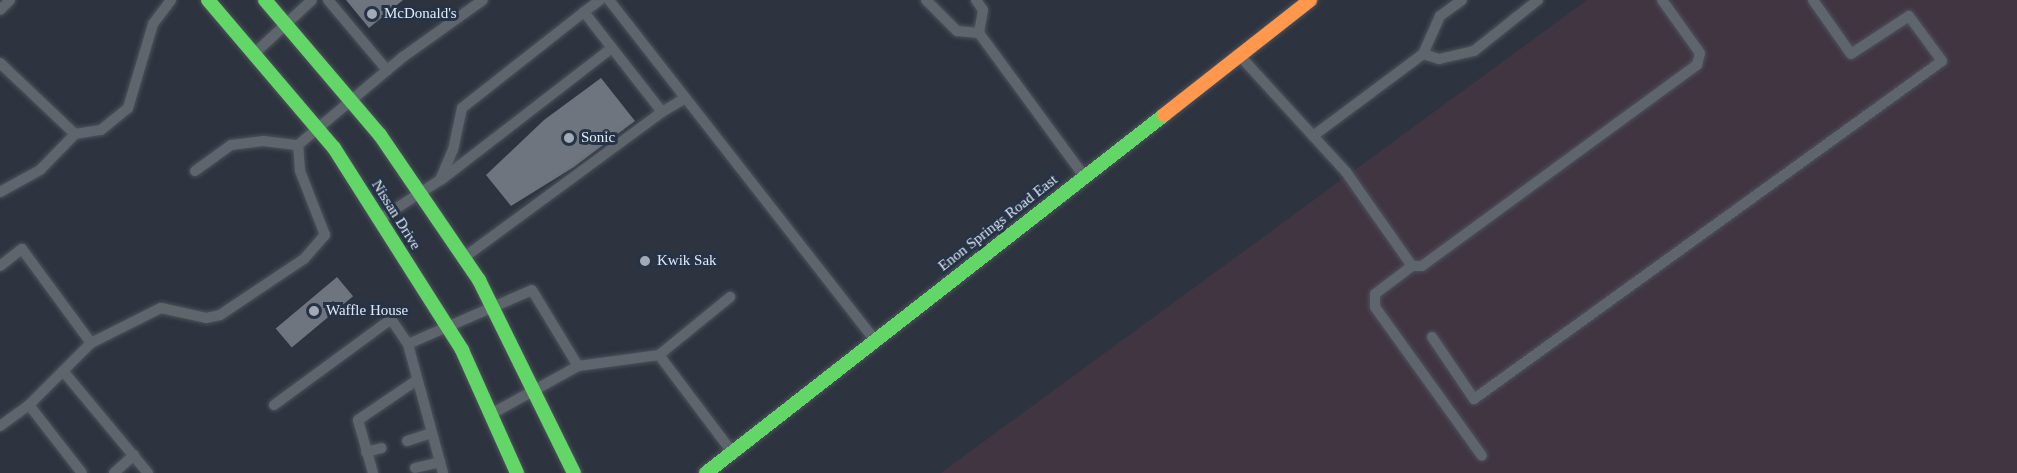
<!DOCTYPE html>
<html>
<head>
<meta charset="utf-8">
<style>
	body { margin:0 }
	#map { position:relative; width:2017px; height:473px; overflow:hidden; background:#2e343f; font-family:Georgia,serif }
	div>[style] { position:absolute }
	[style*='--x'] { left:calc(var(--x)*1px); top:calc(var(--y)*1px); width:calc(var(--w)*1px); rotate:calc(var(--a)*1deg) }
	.industrial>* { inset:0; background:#413542 }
	.building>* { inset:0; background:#6f757e; transform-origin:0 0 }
	.roads { filter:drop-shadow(0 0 2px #4c525c) drop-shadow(0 0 2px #4c525c) }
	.lane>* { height:10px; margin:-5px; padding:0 5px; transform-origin:5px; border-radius:5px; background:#5f656d }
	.fast>* { height:14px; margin:-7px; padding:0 7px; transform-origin:7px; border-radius:7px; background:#63d668 }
	.slow>* { height:14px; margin:-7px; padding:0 7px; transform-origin:7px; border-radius:7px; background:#ff974d }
	.dots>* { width:16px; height:16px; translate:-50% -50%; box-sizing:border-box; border:3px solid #263347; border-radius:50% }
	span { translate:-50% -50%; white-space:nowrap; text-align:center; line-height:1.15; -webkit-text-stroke:6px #263347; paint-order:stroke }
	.poi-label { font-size:15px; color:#e0e9f6 }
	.left { translate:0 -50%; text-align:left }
	.street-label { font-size:15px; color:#e0e9f6 }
</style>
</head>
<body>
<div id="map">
	<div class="industrial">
		<i style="clip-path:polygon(1587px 0,2017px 0,2017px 473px,941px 473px)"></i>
	</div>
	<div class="building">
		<i style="clip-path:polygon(346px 0,403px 0,369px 28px)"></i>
		<i style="clip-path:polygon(601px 78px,635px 121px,574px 167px,511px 206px,486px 175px,544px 120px)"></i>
		<i style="left:337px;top:277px;width:25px;height:80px;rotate:50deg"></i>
	</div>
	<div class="roads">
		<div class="lane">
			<i style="--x:328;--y:0;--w:92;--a:49.9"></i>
			<i style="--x:609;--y:0;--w:432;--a:52"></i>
			<i style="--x:926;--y:0;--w:44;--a:45"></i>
			<i style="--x:957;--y:31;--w:22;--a:5"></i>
			<i style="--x:976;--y:0;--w:12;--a:55"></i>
			<i style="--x:983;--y:10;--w:23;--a:100"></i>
			<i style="--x:979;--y:33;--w:177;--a:53.7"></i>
			<i style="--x:0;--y:10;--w:14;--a:-45"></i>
			<i style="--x:584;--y:12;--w:20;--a:-37"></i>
			<i style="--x:256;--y:52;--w:76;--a:-42.9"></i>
			<i style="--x:1423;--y:54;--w:17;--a:17"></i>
			<i style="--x:1439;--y:59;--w:36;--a:-13"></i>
			<i style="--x:1474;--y:51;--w:82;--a:-38.6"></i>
			<i style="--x:1241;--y:57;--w:156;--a:47.6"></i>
			<i style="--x:1346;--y:172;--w:115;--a:54.9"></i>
			<i style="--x:1412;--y:266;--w:10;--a:0"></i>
			<i style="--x:1422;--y:266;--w:341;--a:-36.2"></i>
			<i style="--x:1697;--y:65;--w:12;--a:-76"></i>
			<i style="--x:1700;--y:53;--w:65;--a:-125.6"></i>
			<i style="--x:0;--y:63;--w:103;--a:43.4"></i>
			<i style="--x:662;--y:112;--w:27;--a:-31"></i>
			<i style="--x:1313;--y:136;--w:137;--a:-36.7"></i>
			<i style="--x:1423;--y:54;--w:42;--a:-65.9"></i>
			<i style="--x:1440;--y:16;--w:27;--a:-36"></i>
			<i style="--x:195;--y:171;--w:44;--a:-35.8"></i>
			<i style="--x:231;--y:145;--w:32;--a:-7"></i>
			<i style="--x:263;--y:141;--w:35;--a:7"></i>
			<i style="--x:441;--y:180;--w:216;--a:-37.7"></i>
			<i style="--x:0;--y:192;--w:46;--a:-28.8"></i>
			<i style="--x:40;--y:170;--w:50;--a:-45.8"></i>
			<i style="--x:75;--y:134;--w:26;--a:-9"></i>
			<i style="--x:101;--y:130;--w:35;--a:-39"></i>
			<i style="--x:128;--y:108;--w:88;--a:-73.4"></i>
			<i style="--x:153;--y:24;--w:30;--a:-53"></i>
			<i style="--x:383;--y:217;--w:68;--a:-33"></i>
			<i style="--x:440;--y:180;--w:33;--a:-67"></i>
			<i style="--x:453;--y:150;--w:43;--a:-77.9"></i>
			<i style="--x:462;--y:108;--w:155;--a:-38.2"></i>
			<i style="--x:584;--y:12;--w:127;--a:52"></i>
			<i style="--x:662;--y:112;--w:243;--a:143.7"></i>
			<i style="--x:0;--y:266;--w:28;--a:-38"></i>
			<i style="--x:22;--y:249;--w:117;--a:53.7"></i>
			<i style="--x:91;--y:343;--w:88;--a:135"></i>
			<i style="--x:29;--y:405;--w:36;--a:144"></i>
			<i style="--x:1412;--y:266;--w:46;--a:142.9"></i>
			<i style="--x:1375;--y:294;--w:13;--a:90"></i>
			<i style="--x:1375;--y:307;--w:183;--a:54.3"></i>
			<i style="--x:1432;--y:337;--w:75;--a:55.9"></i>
			<i style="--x:1474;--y:399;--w:577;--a:-35.84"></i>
			<i style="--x:1942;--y:61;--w:56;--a:-126.3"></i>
			<i style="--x:1909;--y:16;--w:69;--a:146.8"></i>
			<i style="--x:1851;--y:54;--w:66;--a:-125.1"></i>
			<i style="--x:91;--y:343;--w:78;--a:-26.6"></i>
			<i style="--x:161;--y:308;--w:46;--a:12.5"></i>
			<i style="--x:206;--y:318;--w:14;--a:-12"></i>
			<i style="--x:220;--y:315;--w:101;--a:-33.7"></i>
			<i style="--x:304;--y:259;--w:32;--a:-49"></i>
			<i style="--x:325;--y:235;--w:69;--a:-111.3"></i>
			<i style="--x:300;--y:171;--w:26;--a:-94"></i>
			<i style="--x:298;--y:145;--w:137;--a:-40"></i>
			<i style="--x:403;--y:57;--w:98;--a:-35.5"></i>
			<i style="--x:659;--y:355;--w:92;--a:-39.2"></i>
			<i style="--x:63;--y:371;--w:133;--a:50.2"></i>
			<i style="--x:29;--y:405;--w:86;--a:52.1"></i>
			<i style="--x:274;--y:405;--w:145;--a:-36.3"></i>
			<i style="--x:391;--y:319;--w:30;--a:56"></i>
			<i style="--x:493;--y:413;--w:97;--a:-28.9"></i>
			<i style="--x:578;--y:366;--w:82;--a:-7.7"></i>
			<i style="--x:659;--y:355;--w:121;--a:53"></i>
			<i style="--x:407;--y:441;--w:26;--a:-18"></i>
			<i style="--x:366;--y:452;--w:16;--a:-14"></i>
			<i style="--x:415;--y:468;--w:26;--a:-13"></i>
			<i style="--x:114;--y:473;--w:27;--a:-42"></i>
			<i style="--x:373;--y:473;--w:55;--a:-105.8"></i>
			<i style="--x:358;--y:420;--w:71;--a:-34.1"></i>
			<i style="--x:443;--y:473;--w:134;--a:-105.2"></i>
			<i style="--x:408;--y:344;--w:135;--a:-23.5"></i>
			<i style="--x:532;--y:290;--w:89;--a:58.8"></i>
		</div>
		<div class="fast">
			<i style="--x:208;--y:0;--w:194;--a:49.6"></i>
			<i style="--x:334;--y:148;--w:239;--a:57.6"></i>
			<i style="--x:462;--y:350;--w:135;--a:65.9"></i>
			<i style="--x:265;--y:0;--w:177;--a:49.6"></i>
			<i style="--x:380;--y:135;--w:176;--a:55.7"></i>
			<i style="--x:479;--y:280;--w:215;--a:63.8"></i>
			<i style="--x:706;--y:473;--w:581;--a:-38.01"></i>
		</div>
		<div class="slow">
			<i style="--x:1164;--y:115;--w:186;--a:-38.2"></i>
		</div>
	</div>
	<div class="dots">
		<i style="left:372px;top:14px;background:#a2aab6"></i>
		<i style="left:569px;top:138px;background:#a2aab6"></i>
		<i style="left:645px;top:261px;background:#a2aab6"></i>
		<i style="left:314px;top:311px;background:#a2aab6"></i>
	</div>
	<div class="poi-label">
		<span class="left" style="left:384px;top:14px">McDonald's</span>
		<span class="left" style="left:581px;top:138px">Sonic</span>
		<span class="left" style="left:657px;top:261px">Kwik Sak</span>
		<span class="left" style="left:326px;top:311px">Waffle House</span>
	</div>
	<div class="street-label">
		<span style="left:396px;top:215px;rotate:58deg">Nissan Drive</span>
		<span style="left:998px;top:223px;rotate:-38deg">Enon Springs Road East</span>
	</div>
</div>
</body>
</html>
